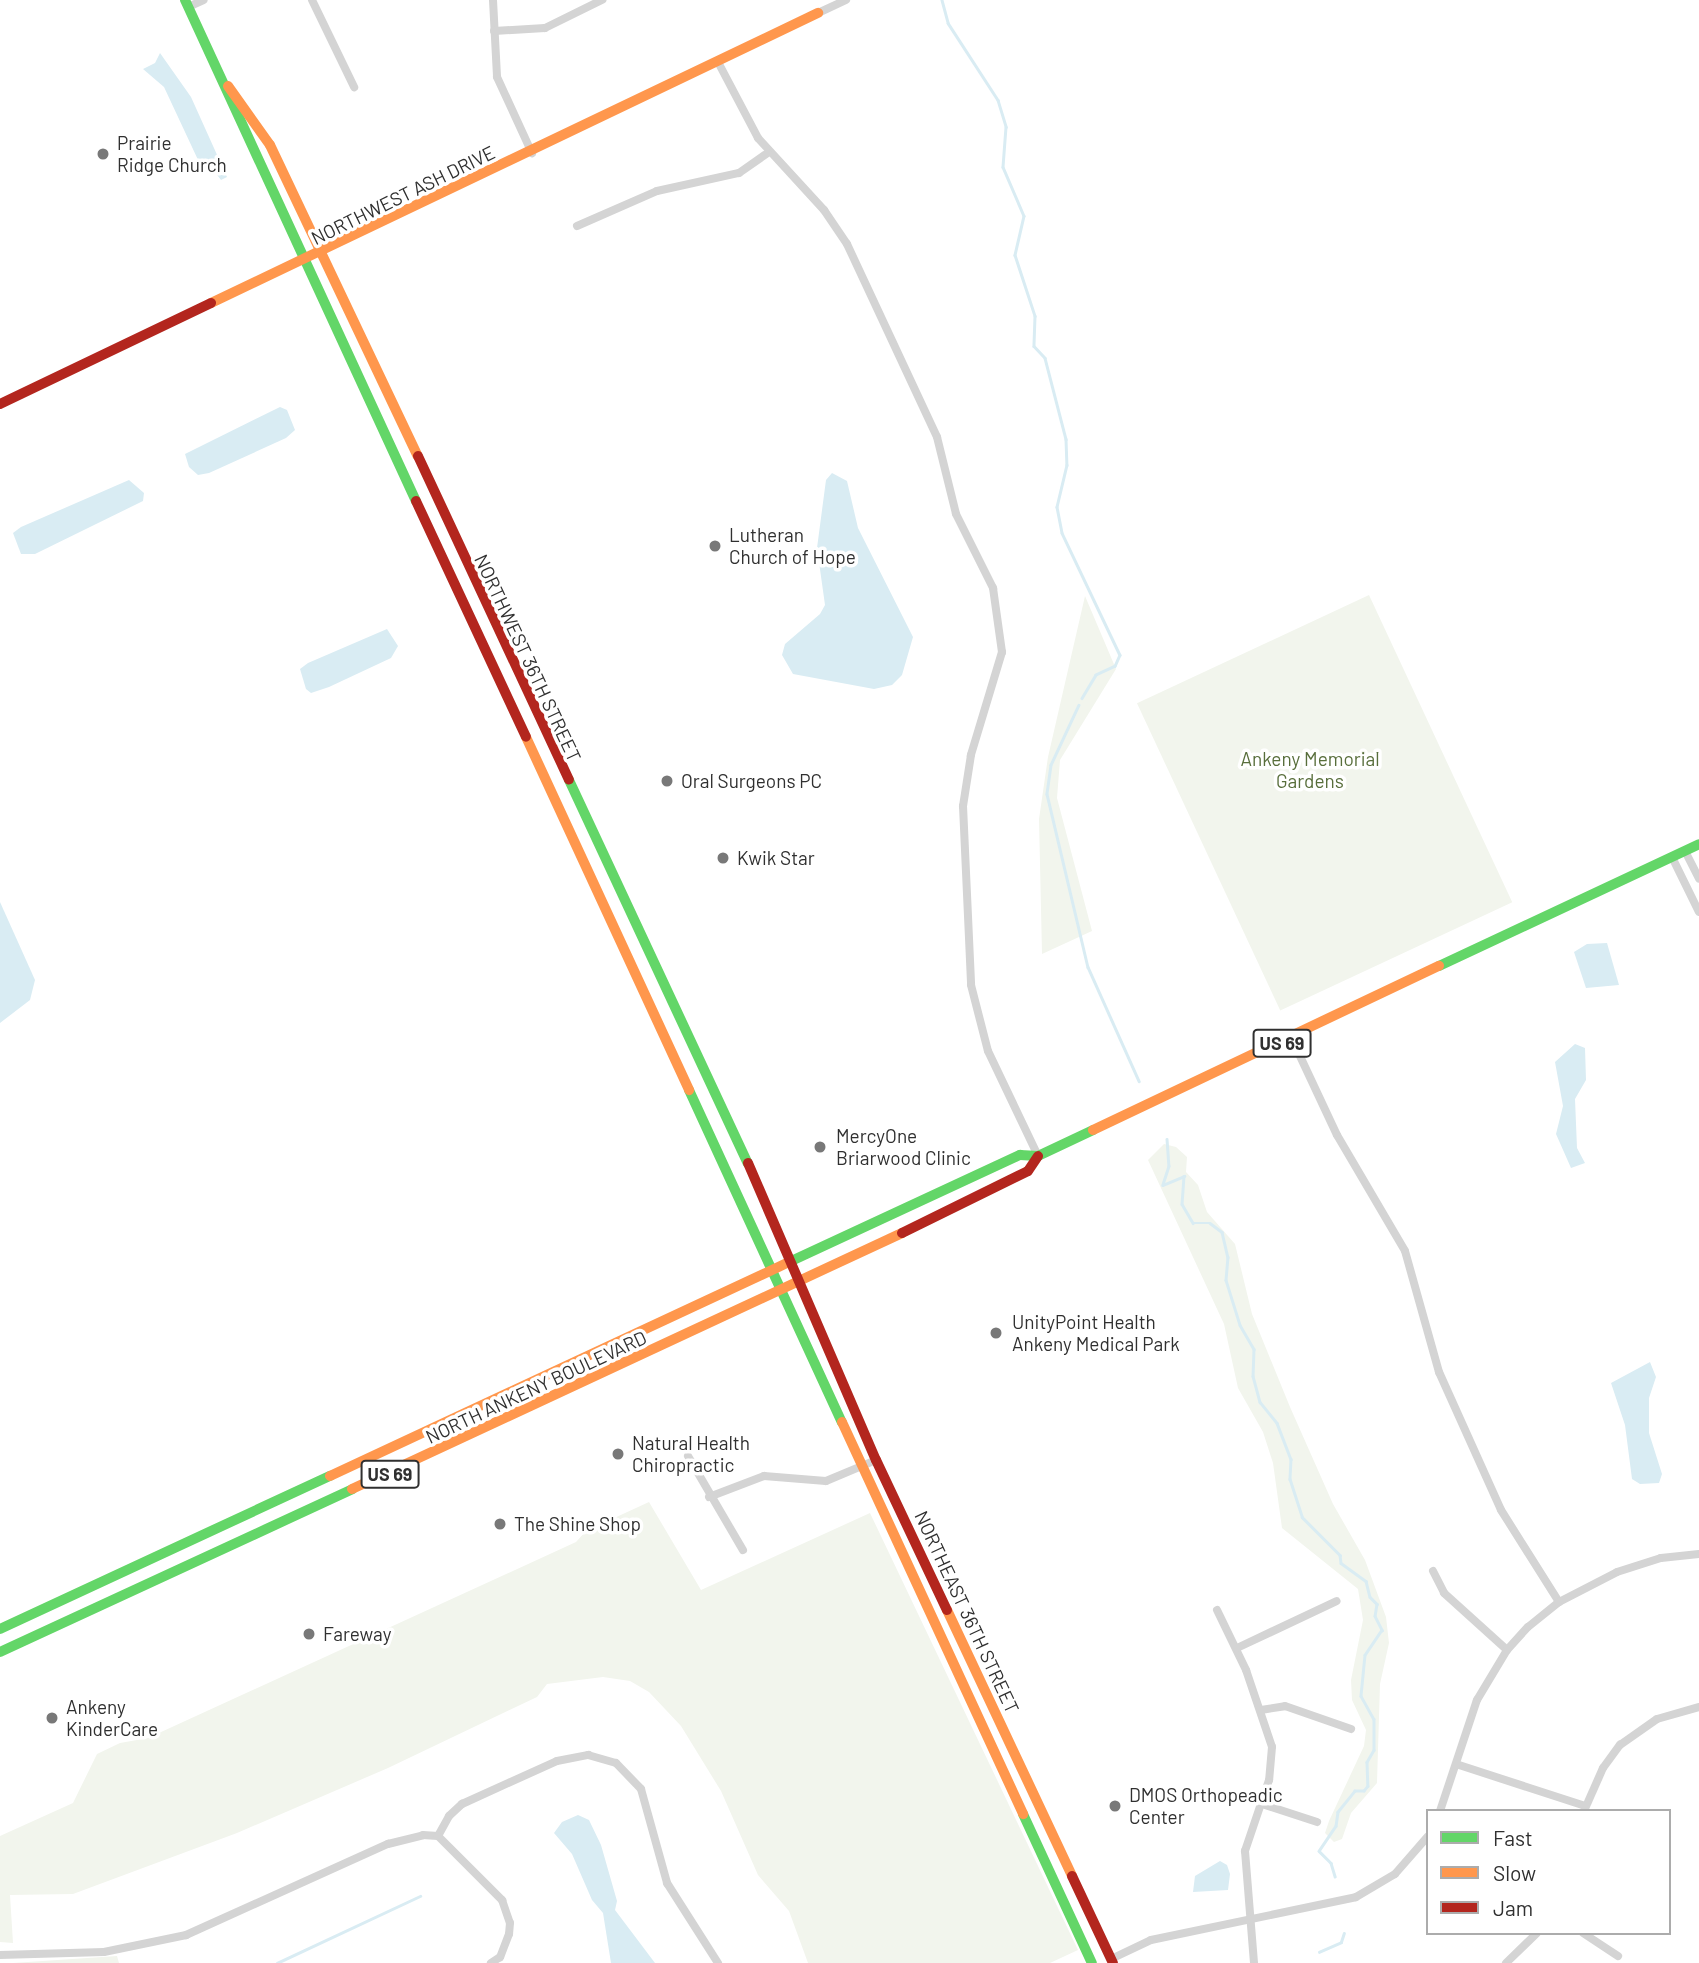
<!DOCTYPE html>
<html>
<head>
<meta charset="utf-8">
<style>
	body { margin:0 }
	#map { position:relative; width:1699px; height:1963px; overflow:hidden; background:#fff; font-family:Barlow,sans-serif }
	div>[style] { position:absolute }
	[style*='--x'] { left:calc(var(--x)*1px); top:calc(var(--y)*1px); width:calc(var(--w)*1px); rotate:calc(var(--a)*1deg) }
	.green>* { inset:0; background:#f2f5ed; transform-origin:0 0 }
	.water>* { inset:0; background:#d9ecf3 }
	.stream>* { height:2.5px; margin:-1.25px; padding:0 1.25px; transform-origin:1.25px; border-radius:1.25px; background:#d9ecf3 }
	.street>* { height:8px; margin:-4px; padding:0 4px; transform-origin:4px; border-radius:4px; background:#d4d4d4 }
	.fast>* { height:10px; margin:-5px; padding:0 5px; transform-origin:5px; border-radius:5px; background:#63d668 }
	.slow>* { height:10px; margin:-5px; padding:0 5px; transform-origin:5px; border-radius:5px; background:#ff974d }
	.jam>* { height:10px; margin:-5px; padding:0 5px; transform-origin:5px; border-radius:5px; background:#b3261e }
	.dots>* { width:19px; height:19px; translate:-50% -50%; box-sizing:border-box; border:4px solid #fff; border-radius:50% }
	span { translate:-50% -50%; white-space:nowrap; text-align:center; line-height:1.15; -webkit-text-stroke:7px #fff; paint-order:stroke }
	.shield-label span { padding:2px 5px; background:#fff; border:2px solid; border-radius:5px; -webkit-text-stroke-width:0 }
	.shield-label { font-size:18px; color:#303030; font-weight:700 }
	.poi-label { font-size:19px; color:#303030 }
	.left { translate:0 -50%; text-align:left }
	.street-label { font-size:19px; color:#303030 }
	.park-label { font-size:19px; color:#586e3b }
	.legend { position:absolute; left:1426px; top:1809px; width:245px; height:126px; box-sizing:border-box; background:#fff; border:2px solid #acacac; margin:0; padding:9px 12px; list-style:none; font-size:21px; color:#303030 }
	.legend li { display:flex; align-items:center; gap:14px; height:35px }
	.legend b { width:35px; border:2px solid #acacac }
</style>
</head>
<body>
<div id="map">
	<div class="green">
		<i style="left:1369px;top:595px;width:339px;height:256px;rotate:65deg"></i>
		<i style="clip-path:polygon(1085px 596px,1116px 669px,1060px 760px,1057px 798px,1092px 931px,1042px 954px,1039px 819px,1048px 757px)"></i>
		<i style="clip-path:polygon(1164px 1144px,1176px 1147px,1187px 1157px,1186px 1172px,1198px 1185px,1207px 1212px,1235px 1244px,1252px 1314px,1290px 1407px,1333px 1504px,1365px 1560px,1386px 1617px,1389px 1643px,1380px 1684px,1377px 1783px,1351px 1813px,1342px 1839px,1334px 1842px,1325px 1833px,1329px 1821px,1364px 1746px,1366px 1730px,1352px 1700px,1351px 1680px,1363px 1620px,1358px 1589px,1282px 1528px,1273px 1463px,1263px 1432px,1238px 1388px,1224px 1324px,1148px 1160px)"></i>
		<i style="clip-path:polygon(649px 1502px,701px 1590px,870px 1513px,1078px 1950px,1050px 1963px,808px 1963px,789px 1911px,758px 1875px,721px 1791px,681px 1726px,649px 1692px,630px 1681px,603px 1677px,547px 1684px,537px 1697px,388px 1768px,237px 1833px,73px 1894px,10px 1895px,13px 1943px,0 1942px,0 1836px,73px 1803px,97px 1754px,120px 1743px,148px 1738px,576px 1542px,586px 1531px)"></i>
		<i style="clip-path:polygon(117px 1956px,119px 1963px,13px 1963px)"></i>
	</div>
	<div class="water">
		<i style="clip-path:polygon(160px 53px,191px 97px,227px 177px,221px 180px,211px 167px,199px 162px,164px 87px,143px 69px,155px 63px)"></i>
		<i style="clip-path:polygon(280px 407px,287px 410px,295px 430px,286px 438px,209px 473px,198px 475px,189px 467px,185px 454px)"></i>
		<i style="clip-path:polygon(832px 473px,847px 481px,858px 528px,913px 637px,902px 675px,892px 685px,874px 689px,793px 674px,782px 655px,785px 644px,820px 614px,825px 605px,817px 548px,826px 480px)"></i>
		<i style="clip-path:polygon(129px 480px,144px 493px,143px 501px,35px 554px,21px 554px,13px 533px,21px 527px)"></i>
		<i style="clip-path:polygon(387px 629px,398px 646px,391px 658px,329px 687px,311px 693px,306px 689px,300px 669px,308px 663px)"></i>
		<i style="clip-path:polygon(0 902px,35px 980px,30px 1000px,0 1023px)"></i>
		<i style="clip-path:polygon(1607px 943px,1619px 985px,1586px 988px,1574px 952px,1587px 944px)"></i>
		<i style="clip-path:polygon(1575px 1044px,1585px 1048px,1586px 1080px,1575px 1099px,1577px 1148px,1585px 1163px,1571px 1168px,1556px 1134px,1563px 1106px,1555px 1062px)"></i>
		<i style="clip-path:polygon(1650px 1362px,1656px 1377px,1649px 1398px,1649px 1433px,1662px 1474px,1659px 1483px,1640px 1484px,1632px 1479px,1625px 1425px,1611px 1383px)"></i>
		<i style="clip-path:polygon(578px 1815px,589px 1820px,601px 1845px,617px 1901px,615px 1910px,655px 1963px,611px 1963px,603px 1913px,592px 1900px,572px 1854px,554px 1833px,562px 1822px)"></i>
		<i style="clip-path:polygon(1220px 1861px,1227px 1865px,1230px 1874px,1228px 1890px,1193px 1892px,1195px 1876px)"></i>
	</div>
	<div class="stream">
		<i style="--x:942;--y:0;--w:24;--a:75"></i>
		<i style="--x:948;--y:23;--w:92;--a:57"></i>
		<i style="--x:998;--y:100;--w:28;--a:73"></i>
		<i style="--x:1006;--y:127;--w:40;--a:94.3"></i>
		<i style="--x:1003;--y:167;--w:53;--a:66.8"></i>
		<i style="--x:1024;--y:216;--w:40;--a:103"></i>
		<i style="--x:1015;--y:255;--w:64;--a:71.8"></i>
		<i style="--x:1035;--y:316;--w:30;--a:92"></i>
		<i style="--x:1034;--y:346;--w:16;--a:47"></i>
		<i style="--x:1045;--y:358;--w:84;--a:75.5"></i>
		<i style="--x:1066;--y:439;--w:26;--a:88"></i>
		<i style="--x:1067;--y:465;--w:43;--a:103.4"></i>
		<i style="--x:1057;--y:507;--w:26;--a:79"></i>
		<i style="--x:1062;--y:533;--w:135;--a:64.6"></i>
		<i style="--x:1120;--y:655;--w:12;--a:114"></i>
		<i style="--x:1115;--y:666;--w:21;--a:155"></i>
		<i style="--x:1096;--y:675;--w:27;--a:121"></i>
		<i style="--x:1079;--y:705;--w:66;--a:115"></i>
		<i style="--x:1051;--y:765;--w:29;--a:98"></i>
		<i style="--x:1047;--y:794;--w:178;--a:76.7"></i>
		<i style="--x:1088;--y:967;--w:125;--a:65.9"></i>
		<i style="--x:1167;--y:1139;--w:27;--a:86"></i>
		<i style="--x:1169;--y:1166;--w:20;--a:108"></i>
		<i style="--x:1163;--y:1185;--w:23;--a:-23"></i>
		<i style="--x:1184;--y:1176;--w:28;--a:94"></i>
		<i style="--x:1182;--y:1204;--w:22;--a:60"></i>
		<i style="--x:1193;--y:1223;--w:17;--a:0"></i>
		<i style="--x:1210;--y:1223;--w:15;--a:37"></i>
		<i style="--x:1222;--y:1232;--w:26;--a:77"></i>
		<i style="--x:1228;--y:1257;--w:23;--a:95"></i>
		<i style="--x:1226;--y:1280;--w:47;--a:72.7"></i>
		<i style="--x:1240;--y:1325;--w:28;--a:60"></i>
		<i style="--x:1254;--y:1349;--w:27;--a:92"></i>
		<i style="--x:1253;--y:1376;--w:27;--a:75"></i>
		<i style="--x:1260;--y:1402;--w:27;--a:51"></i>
		<i style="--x:1277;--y:1423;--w:39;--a:69"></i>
		<i style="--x:1291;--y:1459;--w:20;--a:93"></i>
		<i style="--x:1290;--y:1479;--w:40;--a:72"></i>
		<i style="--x:1302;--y:1517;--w:54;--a:45"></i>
		<i style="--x:1340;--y:1555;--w:8;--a:83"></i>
		<i style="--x:1341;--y:1563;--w:31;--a:36"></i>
		<i style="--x:1366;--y:1581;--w:16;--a:76"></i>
		<i style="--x:1370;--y:1597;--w:10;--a:45"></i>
		<i style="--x:1377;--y:1604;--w:12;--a:99"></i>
		<i style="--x:1375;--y:1616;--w:16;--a:63"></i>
		<i style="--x:1382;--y:1630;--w:30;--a:124"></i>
		<i style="--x:1365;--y:1655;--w:41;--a:95.6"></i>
		<i style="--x:1361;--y:1696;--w:26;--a:61"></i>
		<i style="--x:1374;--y:1719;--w:31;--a:90"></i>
		<i style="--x:1374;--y:1750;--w:14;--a:120"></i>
		<i style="--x:1367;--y:1762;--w:24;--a:88"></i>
		<i style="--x:1368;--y:1786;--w:6;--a:129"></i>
		<i style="--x:1364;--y:1791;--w:9;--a:180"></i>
		<i style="--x:1355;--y:1791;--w:27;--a:129"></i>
		<i style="--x:1338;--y:1812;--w:14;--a:98"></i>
		<i style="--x:1336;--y:1826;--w:30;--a:124"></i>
		<i style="--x:1319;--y:1851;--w:17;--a:45"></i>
		<i style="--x:1331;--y:1863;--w:14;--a:73"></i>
		<i style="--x:1319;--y:1952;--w:24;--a:-24"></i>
		<i style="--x:1341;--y:1942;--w:9;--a:-72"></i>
		<i style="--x:277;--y:1963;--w:158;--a:-25.1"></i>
	</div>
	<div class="street">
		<i style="--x:312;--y:0;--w:97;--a:64.2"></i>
		<i style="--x:493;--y:0;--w:77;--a:87"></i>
		<i style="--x:497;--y:77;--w:84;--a:65.3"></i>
		<i style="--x:188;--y:7;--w:17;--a:-24"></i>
		<i style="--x:818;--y:13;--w:31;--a:-25"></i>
		<i style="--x:494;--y:31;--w:51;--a:-3.4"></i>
		<i style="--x:545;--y:28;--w:64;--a:-26.2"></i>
		<i style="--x:718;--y:62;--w:86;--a:62.2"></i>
		<i style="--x:758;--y:138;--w:98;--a:47.5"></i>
		<i style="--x:824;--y:210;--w:41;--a:55.9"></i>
		<i style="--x:847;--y:244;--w:213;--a:65"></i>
		<i style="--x:937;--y:437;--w:79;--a:76.1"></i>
		<i style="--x:956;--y:514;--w:83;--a:63.4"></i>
		<i style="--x:993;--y:588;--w:65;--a:82"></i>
		<i style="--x:1002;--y:652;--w:108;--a:106.8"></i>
		<i style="--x:971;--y:755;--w:52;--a:98.9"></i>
		<i style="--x:963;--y:806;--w:179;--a:87.4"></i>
		<i style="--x:971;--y:985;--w:68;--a:75.6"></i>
		<i style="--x:988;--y:1051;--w:116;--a:64.5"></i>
		<i style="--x:577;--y:226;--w:87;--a:-23.6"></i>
		<i style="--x:657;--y:191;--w:84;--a:-12.4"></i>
		<i style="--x:739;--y:173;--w:35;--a:-35"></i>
		<i style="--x:1685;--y:851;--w:31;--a:63"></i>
		<i style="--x:1672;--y:857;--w:61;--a:63.9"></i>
		<i style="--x:1292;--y:1039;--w:106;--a:64.9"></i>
		<i style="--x:1337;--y:1135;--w:134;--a:59.6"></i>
		<i style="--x:1405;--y:1251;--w:126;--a:74.3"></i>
		<i style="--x:1439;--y:1372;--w:151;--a:65.8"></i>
		<i style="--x:1501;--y:1510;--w:109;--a:57.8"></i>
		<i style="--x:688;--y:1456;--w:109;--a:59.7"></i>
		<i style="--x:709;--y:1497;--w:59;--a:-20.9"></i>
		<i style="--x:764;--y:1476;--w:62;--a:4.6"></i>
		<i style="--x:826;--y:1481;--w:54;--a:-22.8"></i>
		<i style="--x:1433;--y:1571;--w:25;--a:63"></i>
		<i style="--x:1444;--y:1593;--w:85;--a:42.1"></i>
		<i style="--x:1217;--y:1610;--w:67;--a:64.2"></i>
		<i style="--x:1246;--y:1670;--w:81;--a:71.3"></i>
		<i style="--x:1272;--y:1747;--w:33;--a:95"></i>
		<i style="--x:1269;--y:1780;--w:75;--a:108.7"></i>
		<i style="--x:1245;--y:1851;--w:112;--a:85.4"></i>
		<i style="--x:1237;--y:1648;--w:110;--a:-25.2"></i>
		<i style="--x:1261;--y:1710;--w:24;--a:-9"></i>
		<i style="--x:1285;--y:1706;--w:70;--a:19.2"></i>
		<i style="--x:1456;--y:1764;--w:136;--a:18"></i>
		<i style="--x:1262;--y:1804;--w:58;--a:18.1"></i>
		<i style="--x:1440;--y:1811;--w:117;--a:-71.6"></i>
		<i style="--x:1477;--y:1700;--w:58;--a:-59"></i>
		<i style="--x:1507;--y:1650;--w:31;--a:-48"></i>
		<i style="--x:1528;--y:1627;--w:40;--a:-39"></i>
		<i style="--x:1559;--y:1602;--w:65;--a:-27.3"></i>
		<i style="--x:1617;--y:1572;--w:46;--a:-17.7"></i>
		<i style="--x:1661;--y:1558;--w:38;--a:-6"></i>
		<i style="--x:1584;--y:1811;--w:47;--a:-66.2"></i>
		<i style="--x:1603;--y:1768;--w:29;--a:-54"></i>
		<i style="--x:1620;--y:1745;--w:45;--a:-35.1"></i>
		<i style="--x:1657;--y:1719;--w:44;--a:-15.9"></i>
		<i style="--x:438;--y:1836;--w:23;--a:-61"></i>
		<i style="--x:449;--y:1816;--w:18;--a:-43"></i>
		<i style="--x:462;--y:1804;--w:104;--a:-24.4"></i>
		<i style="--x:557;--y:1761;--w:32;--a:-11"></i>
		<i style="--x:588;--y:1755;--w:29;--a:16"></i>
		<i style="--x:616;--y:1763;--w:36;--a:46"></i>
		<i style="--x:641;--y:1789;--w:98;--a:74.5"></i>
		<i style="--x:667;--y:1883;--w:95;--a:57.5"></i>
		<i style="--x:1583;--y:1933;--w:42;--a:33.3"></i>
		<i style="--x:0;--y:1955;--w:104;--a:-1.7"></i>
		<i style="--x:104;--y:1952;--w:84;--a:-11.7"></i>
		<i style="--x:186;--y:1935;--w:222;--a:-24.3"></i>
		<i style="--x:388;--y:1844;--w:36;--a:-14"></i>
		<i style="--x:423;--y:1835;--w:15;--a:4"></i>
		<i style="--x:438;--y:1836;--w:91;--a:45"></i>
		<i style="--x:502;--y:1900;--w:24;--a:71"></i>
		<i style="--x:510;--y:1923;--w:11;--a:95"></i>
		<i style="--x:509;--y:1934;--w:25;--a:111"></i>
		<i style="--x:500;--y:1957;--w:11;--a:146"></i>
		<i style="--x:1111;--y:1959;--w:44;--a:-25.4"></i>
		<i style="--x:1151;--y:1940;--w:209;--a:-11.8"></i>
		<i style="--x:1356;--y:1897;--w:45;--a:-30.5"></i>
		<i style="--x:1395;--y:1874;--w:50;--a:-49"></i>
		<i style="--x:1506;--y:1963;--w:43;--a:-44.1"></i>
	</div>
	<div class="fast">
		<i style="--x:185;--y:0;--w:552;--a:65.25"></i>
		<i style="--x:569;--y:780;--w:423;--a:65"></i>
		<i style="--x:1439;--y:966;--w:287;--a:-25.1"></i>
		<i style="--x:689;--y:1090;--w:366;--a:65.3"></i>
		<i style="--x:787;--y:1263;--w:257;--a:-24.9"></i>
		<i style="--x:1020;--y:1155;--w:18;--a:3"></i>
		<i style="--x:1038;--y:1156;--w:61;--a:-25.3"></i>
		<i style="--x:0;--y:1629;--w:364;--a:-24.9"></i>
		<i style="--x:0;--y:1652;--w:388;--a:-24.8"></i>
		<i style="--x:1023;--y:1814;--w:164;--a:65.2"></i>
	</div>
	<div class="slow">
		<i style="--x:228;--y:86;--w:72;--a:54.6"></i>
		<i style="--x:270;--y:145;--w:344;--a:64.6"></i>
		<i style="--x:211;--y:303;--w:673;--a:-25.54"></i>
		<i style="--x:526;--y:737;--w:389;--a:65.2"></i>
		<i style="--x:1093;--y:1130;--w:383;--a:-25.4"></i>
		<i style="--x:842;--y:1422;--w:432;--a:65.2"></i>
		<i style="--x:330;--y:1476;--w:504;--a:-24.99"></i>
		<i style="--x:352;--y:1489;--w:607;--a:-24.96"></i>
		<i style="--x:947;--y:1610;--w:294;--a:64.8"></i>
	</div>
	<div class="jam">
		<i style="--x:0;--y:404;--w:234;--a:-25.6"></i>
		<i style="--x:418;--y:456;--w:357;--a:65"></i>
		<i style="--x:416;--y:501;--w:260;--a:65"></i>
		<i style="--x:748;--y:1163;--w:323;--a:66.7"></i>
		<i style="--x:876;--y:1460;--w:166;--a:64.7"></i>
		<i style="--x:902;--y:1233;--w:140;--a:-26.2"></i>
		<i style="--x:1028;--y:1171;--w:18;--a:-56"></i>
		<i style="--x:1072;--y:1876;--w:96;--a:64.8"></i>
	</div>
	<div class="dots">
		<i style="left:103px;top:154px;background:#787878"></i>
		<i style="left:715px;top:546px;background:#787878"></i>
		<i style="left:667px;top:781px;background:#787878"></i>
		<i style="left:723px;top:858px;background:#787878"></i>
		<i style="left:820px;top:1147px;background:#787878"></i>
		<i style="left:996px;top:1333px;background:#787878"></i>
		<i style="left:618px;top:1454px;background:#787878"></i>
		<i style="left:500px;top:1524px;background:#787878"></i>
		<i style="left:309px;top:1634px;background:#787878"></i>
		<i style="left:52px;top:1718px;background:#787878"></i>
		<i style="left:1115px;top:1806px;background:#787878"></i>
	</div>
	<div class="shield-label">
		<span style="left:1282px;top:1043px">US 69</span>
		<span style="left:390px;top:1474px">US 69</span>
	</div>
	<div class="poi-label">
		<span class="left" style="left:117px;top:154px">Prairie<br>Ridge Church</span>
		<span class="left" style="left:729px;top:546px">Lutheran<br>Church of Hope</span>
		<span class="left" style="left:681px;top:781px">Oral Surgeons PC</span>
		<span class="left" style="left:737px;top:858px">Kwik Star</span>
		<span class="left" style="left:836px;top:1147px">MercyOne<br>Briarwood Clinic</span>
		<span class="left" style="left:1012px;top:1333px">UnityPoint Health<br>Ankeny Medical Park</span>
		<span class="left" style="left:632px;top:1454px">Natural Health<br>Chiropractic</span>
		<span class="left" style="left:514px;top:1524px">The Shine Shop</span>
		<span class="left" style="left:323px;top:1634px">Fareway</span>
		<span class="left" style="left:66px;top:1718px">Ankeny<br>KinderCare</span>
		<span class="left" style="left:1129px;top:1806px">DMOS Orthopeadic<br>Center</span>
	</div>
	<div class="street-label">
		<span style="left:403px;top:195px;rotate:-26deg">NORTHWEST ASH DRIVE</span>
		<span style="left:528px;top:658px;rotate:65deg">NORTHWEST 36TH STREET</span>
		<span style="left:536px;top:1387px;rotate:-25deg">NORTH ANKENY BOULEVARD</span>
		<span style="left:967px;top:1612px;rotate:65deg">NORTHEAST 36TH STREET</span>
	</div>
	<div class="park-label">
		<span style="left:1310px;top:770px">Ankeny Memorial<br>Gardens</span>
	</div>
	<ul class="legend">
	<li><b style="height:9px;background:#63d668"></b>Fast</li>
	<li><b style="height:9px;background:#ff974d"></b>Slow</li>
	<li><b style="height:9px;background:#b3261e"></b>Jam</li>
	</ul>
</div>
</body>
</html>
